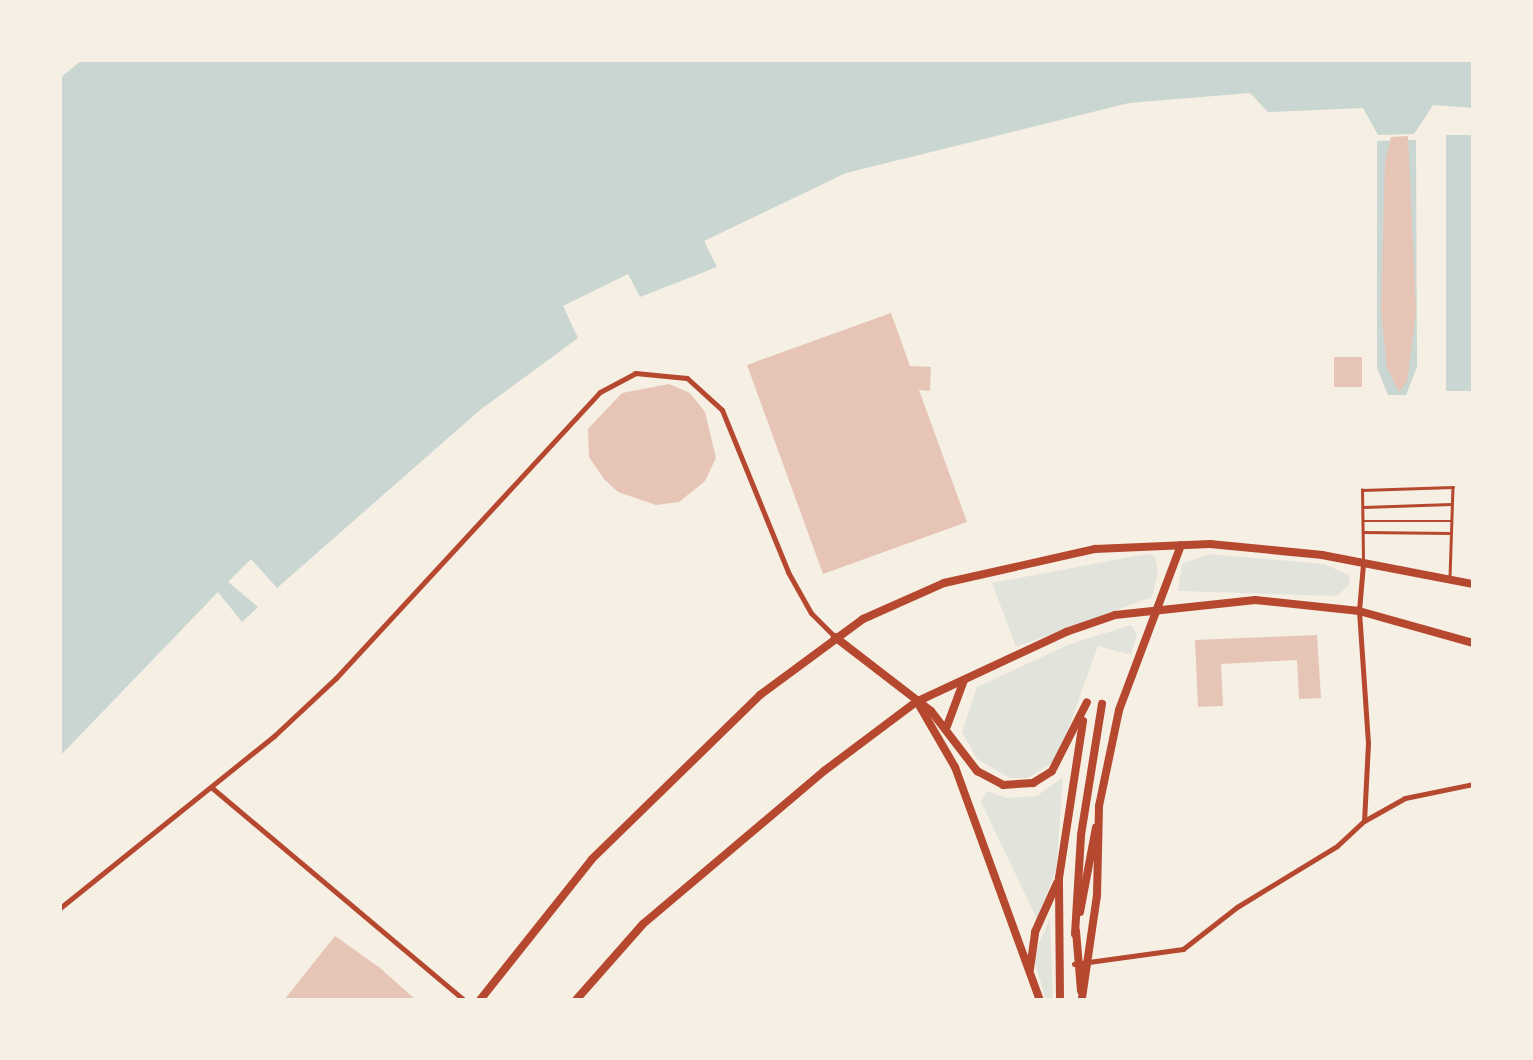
<!DOCTYPE html>
<html>
<head>
<meta charset="utf-8">
<style>
	body { margin:0 }
	#map { position:relative; width:1533px; height:1060px; overflow:hidden; background:#f6efe4; font-family:Barlow,sans-serif }
	div>[style] { position:absolute }
	[style*='--x'] { left:calc(var(--x)*1px); top:calc(var(--y)*1px); width:calc(var(--w)*1px); rotate:calc(var(--a)*1deg) }
	.green>* { inset:0; background:#e2e4dc }
	.water>* { inset:0; background:#c9d6d2; transform-origin:0 0 }
	.building>* { inset:0; background:#e6c5b7; transform-origin:0 0 }
	.path>* { height:2.5px; margin:-1.25px; padding:0 1.25px; transform-origin:1.25px; border-radius:1.25px; background:#b5482f }
	.service>* { height:2.5px; margin:-1.25px; padding:0 1.25px; transform-origin:1.25px; border-radius:1.25px; background:#b5482f }
	.minor>* { height:5px; margin:-2.5px; padding:0 2.5px; transform-origin:2.5px; border-radius:2.5px; background:#b5482f }
	.secondary>* { height:8px; margin:-4px; padding:0 4px; transform-origin:4px; border-radius:4px; background:#b5482f }
	span { translate:-50% -50%; white-space:nowrap; text-align:center; line-height:1.15; -webkit-text-stroke:8px #f6efe4; paint-order:stroke }
	.frame { position:absolute; inset:0; border:62px solid #f6efe4; pointer-events:none }
</style>
</head>
<body>
<div id="map">
	<div class="green">
		<i style="clip-path:polygon(1146px 554px,1155px 556px,1158px 573px,1152px 597px,1016px 647px,992px 583px)"></i>
		<i style="clip-path:polygon(1208px 554px,1324px 564px,1349px 575px,1350px 584px,1337px 596px,1178px 591px,1182px 564px)"></i>
		<i style="clip-path:polygon(1131px 625px,1137px 634px,1131px 655px,1098px 646px,1057px 760px,1028px 778px,1010px 778px,977px 759px,962px 732px,977px 687px,1070px 644px)"></i>
		<i style="clip-path:polygon(1063px 777px,1056px 870px,1037px 919px,981px 802px,987px 791px,1007px 798px,1037px 796px)"></i>
		<i style="clip-path:polygon(1050px 918px,1053px 1000px,1046px 1000px,1033px 957px)"></i>
	</div>
	<div class="water">
		<i style="clip-path:polygon(82px 60px,1473px 60px,1473px 108px,1433px 105px,1414px 134px,1378px 135px,1363px 108px,1268px 112px,1250px 93px,1129px 103px,846px 173px,704px 241px,717px 267px,640px 297px,628px 274px,563px 306px,578px 338px,480px 410px,277px 588px,251px 559px,228px 582px,258px 607px,242px 622px,218px 592px,60px 756px,60px 78px)"></i>
		<i style="left:1446px;top:135px;width:27px;height:256px"></i>
		<i style="clip-path:polygon(1416px 140px,1417px 367px,1406px 395px,1388px 395px,1377px 368px,1377px 141px)"></i>
	</div>
	<div class="building">
		<i style="clip-path:polygon(1408px 136px,1416px 312px,1407px 382px,1399px 392px,1387px 368px,1381px 310px,1385px 164px,1391px 137px)"></i>
		<i style="clip-path:polygon(891px 313px,910px 366px,931px 367px,930px 391px,919px 390px,967px 522px,823px 574px,747px 365px)"></i>
		<i style="left:1362px;top:357px;width:30px;height:28px;rotate:90deg"></i>
		<i style="clip-path:polygon(669px 384px,690px 393px,705px 412px,716px 458px,705px 481px,679px 502px,656px 505px,618px 492px,604px 479px,589px 457px,588px 429px,622px 393px)"></i>
		<i style="clip-path:polygon(1317px 635px,1321px 698px,1299px 699px,1297px 660px,1221px 664px,1223px 706px,1198px 707px,1195px 640px)"></i>
		<i style="clip-path:polygon(335px 936px,380px 968px,416px 1000px,284px 1000px)"></i>
	</div>
	<div class="path">
		<i style="--x:60;--y:61;--w:1;--a:-45"></i>
	</div>
	<div class="service">
		<i style="--x:1364;--y:507;--w:87;--a:-2"></i>
		<i style="--x:1364;--y:521;--w:87;--a:0"></i>
		<i style="--x:1363;--y:532;--w:87;--a:0.7"></i>
		<i style="--x:1363;--y:559;--w:69;--a:-90.8"></i>
		<i style="--x:1362;--y:490;--w:91;--a:-1.9"></i>
		<i style="--x:1453;--y:487;--w:91;--a:91.9"></i>
	</div>
	<div class="minor">
		<i style="--x:1363;--y:564;--w:47;--a:94.9"></i>
		<i style="--x:1359;--y:611;--w:132;--a:86.1"></i>
		<i style="--x:1368;--y:743;--w:78;--a:92.9"></i>
		<i style="--x:211;--y:787;--w:331;--a:40.1"></i>
		<i style="--x:60;--y:908;--w:275;--a:-38.8"></i>
		<i style="--x:274;--y:736;--w:85;--a:-43.1"></i>
		<i style="--x:336;--y:678;--w:389;--a:-47.3"></i>
		<i style="--x:600;--y:392;--w:40;--a:-28"></i>
		<i style="--x:635;--y:373;--w:52;--a:5.5"></i>
		<i style="--x:687;--y:378;--w:47;--a:42.4"></i>
		<i style="--x:722;--y:410;--w:175;--a:67.8"></i>
		<i style="--x:788;--y:572;--w:47;--a:60.7"></i>
		<i style="--x:811;--y:613;--w:34;--a:45"></i>
		<i style="--x:1074;--y:964;--w:110;--a:-7.8"></i>
		<i style="--x:1183;--y:949;--w:68;--a:-37.9"></i>
		<i style="--x:1237;--y:907;--w:117;--a:-31.4"></i>
		<i style="--x:1337;--y:846;--w:37;--a:-43"></i>
		<i style="--x:1364;--y:821;--w:47;--a:-29.3"></i>
		<i style="--x:1405;--y:798;--w:69;--a:-11.6"></i>
	</div>
	<div class="secondary">
		<i style="--x:835;--y:637;--w:121;--a:37.6"></i>
		<i style="--x:931;--y:711;--w:76;--a:52.5"></i>
		<i style="--x:977;--y:771;--w:30;--a:28"></i>
		<i style="--x:1003;--y:785;--w:30;--a:-4"></i>
		<i style="--x:1033;--y:783;--w:22;--a:-32"></i>
		<i style="--x:1052;--y:771;--w:77;--a:-63.1"></i>
		<i style="--x:919;--y:705;--w:72;--a:59.9"></i>
		<i style="--x:955;--y:767;--w:248;--a:70"></i>
		<i style="--x:947;--y:726;--w:49;--a:-69.7"></i>
		<i style="--x:1080;--y:912;--w:86;--a:-79.3"></i>
		<i style="--x:1076;--y:931;--w:60;--a:85.2"></i>
		<i style="--x:1075;--y:934;--w:99;--a:-86.5"></i>
		<i style="--x:1081;--y:835;--w:133;--a:-80.9"></i>
		<i style="--x:1030;--y:969;--w:37;--a:-82"></i>
		<i style="--x:1035;--y:932;--w:54;--a:-65.8"></i>
		<i style="--x:1082;--y:998;--w:104;--a:-81.7"></i>
		<i style="--x:1097;--y:895;--w:89;--a:-88.7"></i>
		<i style="--x:1099;--y:806;--w:98;--a:-78.2"></i>
		<i style="--x:1119;--y:710;--w:176;--a:-69.4"></i>
		<i style="--x:480;--y:1000;--w:180;--a:-51.5"></i>
		<i style="--x:592;--y:859;--w:235;--a:-44.3"></i>
		<i style="--x:760;--y:695;--w:128;--a:-36.4"></i>
		<i style="--x:863;--y:619;--w:89;--a:-24"></i>
		<i style="--x:944;--y:583;--w:155;--a:-12.7"></i>
		<i style="--x:1095;--y:549;--w:115;--a:-2.5"></i>
		<i style="--x:1210;--y:544;--w:113;--a:5.6"></i>
		<i style="--x:1322;--y:555;--w:154;--a:10.9"></i>
		<i style="--x:576;--y:1000;--w:101;--a:-48.6"></i>
		<i style="--x:643;--y:924;--w:237;--a:-40.2"></i>
		<i style="--x:824;--y:771;--w:115;--a:-36.9"></i>
		<i style="--x:916;--y:702;--w:166;--a:-25"></i>
		<i style="--x:1066;--y:632;--w:52;--a:-19.1"></i>
		<i style="--x:1115;--y:615;--w:141;--a:-6.1"></i>
		<i style="--x:1255;--y:600;--w:105;--a:6"></i>
		<i style="--x:1359;--y:611;--w:118;--a:15.7"></i>
		<i style="--x:1060;--y:1000;--w:122;--a:-90.5"></i>
		<i style="--x:1059;--y:878;--w:159;--a:-81.3"></i>
	</div>
	<div class="frame"></div>
</div>
</body>
</html>
